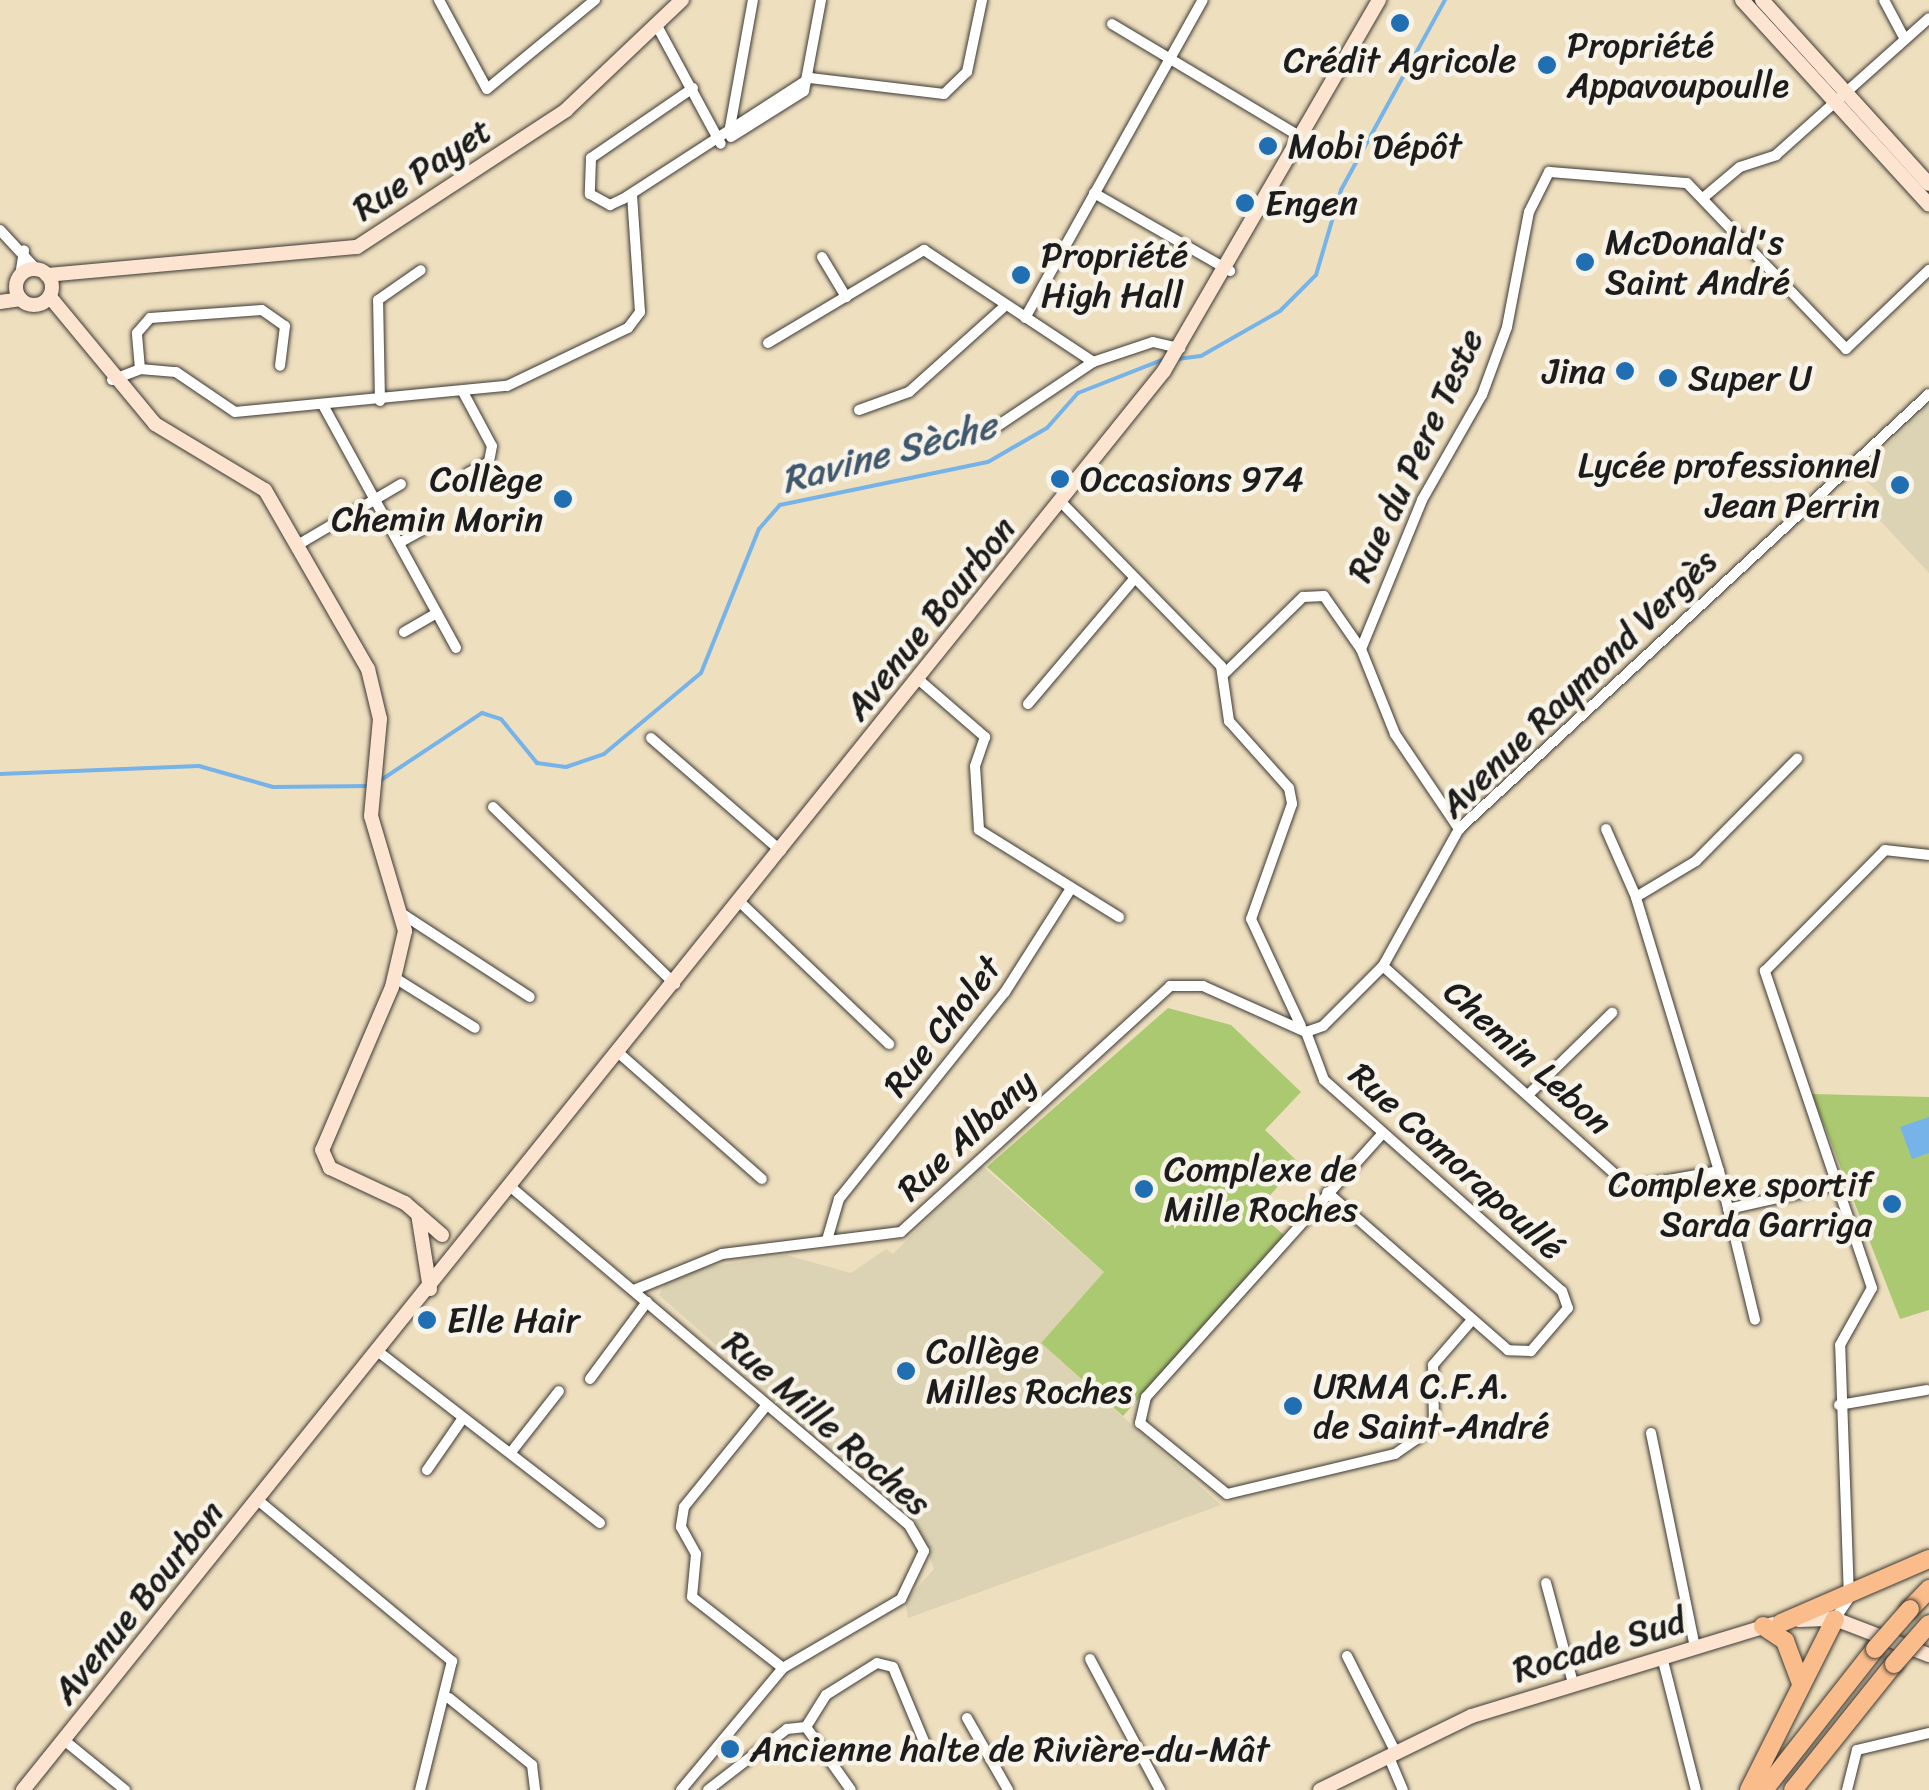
<!DOCTYPE html>
<html>
<head>
<meta charset="utf-8">
<style>
	body { margin:0 }
	#map { position:relative; width:1929px; height:1790px; overflow:hidden; background:#eedfbf; font-family:Sriracha,sans-serif }
	div>[style] { position:absolute }
	[style*='--x'] { left:calc(var(--x)*1px); top:calc(var(--y)*1px); width:calc(var(--w)*1px); rotate:calc(var(--a)*1deg) }
	.built>* { inset:0; background:#dcd3b4 }
	.green>* { inset:0; background:#abc970 }
	.water>* { inset:0; background:#76b3e8 }
	.stream>* { height:4px; margin:-2px; padding:0 2px; transform-origin:2px; border-radius:2px; background:#76b3e8 }
	.roads { filter:drop-shadow(0 0 2px #3c3934) drop-shadow(0 0 2px #3c3934) }
	.street>* { height:10px; margin:-5px; padding:0 5px; transform-origin:5px; border-radius:5px; background:#fff }
	.secondary>* { height:14px; margin:-7px; padding:0 7px; transform-origin:7px; border-radius:7px; background:#fde4d0 }
	.secondary>.ring { margin:-7px; padding:0; box-sizing:content-box; background:none; border:14px solid #fde4d0; border-radius:50% }
	.highway>* { height:18px; margin:-9px; padding:0 9px; transform-origin:9px; border-radius:9px; background:#f9bc8a }
	.bridges { filter:drop-shadow(0 0 2px #3c3934) drop-shadow(0 0 2px #3c3934) }
	.highway-bridge>* { height:18px; margin:-9px; padding:0 9px; transform-origin:9px; border-radius:9px; background:#f9bc8a }
	.dots>* { width:28px; height:28px; translate:-50% -50%; box-sizing:border-box; border:5px solid #f7f3e8; border-radius:50% }
	span { translate:-50% -50%; white-space:nowrap; text-align:center; line-height:1.15; -webkit-text-stroke:9px #f7f3e8; paint-order:stroke }
	.poi-label { font-size:35px; color:#1c1c1c }
	.left { translate:0 -50%; text-align:left }
	.right { translate:-100% -50%; text-align:right }
	.street-label { font-size:35px; color:#1c1c1c }
	.water-label { font-size:38px; color:#40586e; font-style:italic }
</style>
</head>
<body>
<div id="map">
	<div class="built">
		<i style="clip-path:polygon(1929px 405px,1929px 573px,1870px 510px,1883px 497px,1858px 473px)"></i>
		<i style="clip-path:polygon(981px 1165px,1104px 1272px,1041px 1343px,1221px 1505px,908px 1618px,905px 1601px,934px 1569px,916px 1521px,659px 1295px,668px 1279px,702px 1268px,786px 1255px,851px 1273px,886px 1249px,893px 1254px)"></i>
	</div>
	<div class="green">
		<i style="clip-path:polygon(1168px 1008px,1231px 1025px,1301px 1092px,1265px 1130px,1299px 1163px,1256px 1211px,1284px 1235px,1123px 1416px,1041px 1343px,1104px 1272px,987px 1167px)"></i>
		<i style="clip-path:polygon(1812px 1094px,1929px 1097px,1929px 1310px,1900px 1319px)"></i>
	</div>
	<div class="water">
		<i style="clip-path:polygon(1929px 1117px,1929px 1153px,1912px 1159px,1900px 1127px)"></i>
	</div>
	<div class="stream">
		<i style="--x:1177;--y:359;--w:24;--a:-7"></i>
		<i style="--x:1201;--y:356;--w:91;--a:-29.7"></i>
		<i style="--x:1280;--y:311;--w:51;--a:-45"></i>
		<i style="--x:1316;--y:275;--w:89;--a:-73.6"></i>
		<i style="--x:1341;--y:190;--w:217;--a:-61.3"></i>
		<i style="--x:0;--y:774;--w:199;--a:-2.3"></i>
		<i style="--x:199;--y:766;--w:77;--a:15.8"></i>
		<i style="--x:273;--y:787;--w:97;--a:-0.6"></i>
		<i style="--x:378;--y:782;--w:125;--a:-33.6"></i>
		<i style="--x:482;--y:713;--w:20;--a:18"></i>
		<i style="--x:501;--y:719;--w:57;--a:50.7"></i>
		<i style="--x:537;--y:763;--w:29;--a:8"></i>
		<i style="--x:566;--y:767;--w:40;--a:-18.9"></i>
		<i style="--x:604;--y:754;--w:126;--a:-39.9"></i>
		<i style="--x:701;--y:673;--w:155;--a:-68.1"></i>
		<i style="--x:759;--y:529;--w:32;--a:-49"></i>
		<i style="--x:780;--y:505;--w:212;--a:-11.7"></i>
		<i style="--x:988;--y:462;--w:68;--a:-30"></i>
		<i style="--x:1047;--y:428;--w:47;--a:-48.5"></i>
		<i style="--x:1078;--y:393;--w:96;--a:-21.5"></i>
	</div>
	<div class="roads">
		<div class="street">
			<i style="--x:439;--y:0;--w:101;--a:61.7"></i>
			<i style="--x:487;--y:89;--w:140;--a:-39.5"></i>
			<i style="--x:1884;--y:0;--w:40;--a:62"></i>
			<i style="--x:656;--y:24;--w:136;--a:61.6"></i>
			<i style="--x:1112;--y:24;--w:224;--a:30.9"></i>
			<i style="--x:810;--y:78;--w:135;--a:6.8"></i>
			<i style="--x:944;--y:94;--w:32;--a:-44"></i>
			<i style="--x:967;--y:72;--w:74;--a:-78.2"></i>
			<i style="--x:693;--y:88;--w:124;--a:145.5"></i>
			<i style="--x:591;--y:158;--w:36;--a:92"></i>
			<i style="--x:590;--y:194;--w:23;--a:29"></i>
			<i style="--x:610;--y:205;--w:14;--a:-25"></i>
			<i style="--x:623;--y:199;--w:223;--a:-32.9"></i>
			<i style="--x:729;--y:133;--w:135;--a:-79.8"></i>
			<i style="--x:731;--y:137;--w:86;--a:-32.2"></i>
			<i style="--x:804;--y:91;--w:93;--a:-79.4"></i>
			<i style="--x:1094;--y:193;--w:157;--a:29.8"></i>
			<i style="--x:1703;--y:198;--w:48;--a:-40"></i>
			<i style="--x:1740;--y:167;--w:38;--a:-18"></i>
			<i style="--x:1776;--y:155;--w:205;--a:-41.8"></i>
			<i style="--x:0;--y:230;--w:54;--a:47.2"></i>
			<i style="--x:822;--y:257;--w:47;--a:59"></i>
			<i style="--x:20;--y:276;--w:26;--a:-81"></i>
			<i style="--x:1025;--y:318;--w:364;--a:-60.8"></i>
			<i style="--x:768;--y:343;--w:182;--a:-30.8"></i>
			<i style="--x:924;--y:250;--w:203;--a:33.5"></i>
			<i style="--x:140;--y:369;--w:36;--a:-95"></i>
			<i style="--x:137;--y:333;--w:20;--a:-49"></i>
			<i style="--x:150;--y:318;--w:112;--a:-4.1"></i>
			<i style="--x:262;--y:310;--w:28;--a:35"></i>
			<i style="--x:285;--y:326;--w:40;--a:97.1"></i>
			<i style="--x:112;--y:380;--w:30;--a:-21"></i>
			<i style="--x:140;--y:369;--w:36;--a:5"></i>
			<i style="--x:176;--y:372;--w:71;--a:34.1"></i>
			<i style="--x:235;--y:412;--w:273;--a:-5.5"></i>
			<i style="--x:507;--y:386;--w:134;--a:-25.6"></i>
			<i style="--x:628;--y:328;--w:20;--a:-53"></i>
			<i style="--x:640;--y:312;--w:118;--a:-93.9"></i>
			<i style="--x:463;--y:392;--w:61;--a:61.8"></i>
			<i style="--x:492;--y:446;--w:16;--a:101"></i>
			<i style="--x:489;--y:462;--w:24;--a:152"></i>
			<i style="--x:380;--y:401;--w:101;--a:-91.1"></i>
			<i style="--x:378;--y:300;--w:52;--a:-34.9"></i>
			<i style="--x:323;--y:405;--w:277;--a:61.3"></i>
			<i style="--x:859;--y:410;--w:53;--a:-19.8"></i>
			<i style="--x:909;--y:392;--w:129;--a:-41.9"></i>
			<i style="--x:990;--y:431;--w:124;--a:-33.8"></i>
			<i style="--x:1093;--y:362;--w:63;--a:-18.4"></i>
			<i style="--x:1153;--y:342;--w:28;--a:13"></i>
			<i style="--x:1062;--y:503;--w:228;--a:45.7"></i>
			<i style="--x:1221;--y:666;--w:56;--a:81.7"></i>
			<i style="--x:1229;--y:721;--w:90;--a:48.2"></i>
			<i style="--x:1289;--y:788;--w:16;--a:79"></i>
			<i style="--x:1292;--y:804;--w:122;--a:109.6"></i>
			<i style="--x:1251;--y:919;--w:118;--a:65"></i>
			<i style="--x:301;--y:543;--w:116;--a:-30.5"></i>
			<i style="--x:399;--y:543;--w:26;--a:-29"></i>
			<i style="--x:404;--y:632;--w:38;--a:-30"></i>
			<i style="--x:1361;--y:649;--w:161;--a:-67.7"></i>
			<i style="--x:1422;--y:500;--w:121;--a:-60.3"></i>
			<i style="--x:1482;--y:395;--w:72;--a:-69.8"></i>
			<i style="--x:1507;--y:327;--w:117;--a:-79.2"></i>
			<i style="--x:1529;--y:212;--w:45;--a:-63.4"></i>
			<i style="--x:1549;--y:172;--w:138;--a:4.6"></i>
			<i style="--x:1687;--y:183;--w:230;--a:46.2"></i>
			<i style="--x:1846;--y:349;--w:115;--a:-43.6"></i>
			<i style="--x:1225;--y:673;--w:109;--a:-44.3"></i>
			<i style="--x:1303;--y:597;--w:21;--a:-3"></i>
			<i style="--x:1324;--y:596;--w:65;--a:55.1"></i>
			<i style="--x:1361;--y:649;--w:92;--a:68.2"></i>
			<i style="--x:1395;--y:734;--w:115;--a:56"></i>
			<i style="--x:918;--y:679;--w:89;--a:40.9"></i>
			<i style="--x:985;--y:737;--w:31;--a:109"></i>
			<i style="--x:975;--y:766;--w:64;--a:86.4"></i>
			<i style="--x:979;--y:830;--w:165;--a:31.9"></i>
			<i style="--x:1028;--y:704;--w:165;--a:-49.7"></i>
			<i style="--x:651;--y:738;--w:172;--a:41"></i>
			<i style="--x:493;--y:807;--w:254;--a:44.2"></i>
			<i style="--x:1606;--y:829;--w:74;--a:66.2"></i>
			<i style="--x:740;--y:902;--w:206;--a:43.6"></i>
			<i style="--x:404;--y:915;--w:150;--a:33.1"></i>
			<i style="--x:1383;--y:966;--w:331;--a:41.9"></i>
			<i style="--x:1629;--y:1187;--w:91;--a:-10.1"></i>
			<i style="--x:1719;--y:1171;--w:153;--a:76.4"></i>
			<i style="--x:395;--y:978;--w:94;--a:32"></i>
			<i style="--x:1306;--y:1032;--w:51;--a:69.4"></i>
			<i style="--x:1324;--y:1080;--w:318;--a:41.6"></i>
			<i style="--x:1562;--y:1291;--w:18;--a:71"></i>
			<i style="--x:1568;--y:1308;--w:57;--a:130.7"></i>
			<i style="--x:1531;--y:1351;--w:23;--a:-178"></i>
			<i style="--x:1508;--y:1350;--w:240;--a:-138.9"></i>
			<i style="--x:620;--y:1054;--w:189;--a:41.4"></i>
			<i style="--x:1530;--y:1093;--w:115;--a:-44.3"></i>
			<i style="--x:1383;--y:1133;--w:355;--a:131.9"></i>
			<i style="--x:1146;--y:1397;--w:27;--a:103"></i>
			<i style="--x:1140;--y:1423;--w:112;--a:39.2"></i>
			<i style="--x:1227;--y:1494;--w:173;--a:-13.4"></i>
			<i style="--x:1395;--y:1454;--w:47;--a:-34.7"></i>
			<i style="--x:1434;--y:1427;--w:62;--a:-90.9"></i>
			<i style="--x:1433;--y:1365;--w:60;--a:-49.1"></i>
			<i style="--x:1719;--y:1171;--w:286;--a:-106.9"></i>
			<i style="--x:1636;--y:897;--w:70;--a:-31"></i>
			<i style="--x:1696;--y:861;--w:144;--a:-45.3"></i>
			<i style="--x:512;--y:1188;--w:521;--a:40.33"></i>
			<i style="--x:909;--y:1525;--w:30;--a:60"></i>
			<i style="--x:924;--y:1551;--w:53;--a:115.6"></i>
			<i style="--x:901;--y:1599;--w:137;--a:149.7"></i>
			<i style="--x:783;--y:1668;--w:159;--a:129.9"></i>
			<i style="--x:1728;--y:1209;--w:110;--a:-12.6"></i>
			<i style="--x:827;--y:1240;--w:43;--a:-73.7"></i>
			<i style="--x:839;--y:1199;--w:265;--a:-51.3"></i>
			<i style="--x:1005;--y:992;--w:121;--a:-57.5"></i>
			<i style="--x:634;--y:1290;--w:95;--a:-22.2"></i>
			<i style="--x:722;--y:1254;--w:180;--a:-7"></i>
			<i style="--x:901;--y:1232;--w:365;--a:-42.4"></i>
			<i style="--x:1170;--y:986;--w:33;--a:0"></i>
			<i style="--x:1203;--y:986;--w:113;--a:24.1"></i>
			<i style="--x:1306;--y:1032;--w:18;--a:-19"></i>
			<i style="--x:1323;--y:1026;--w:85;--a:-45"></i>
			<i style="--x:1383;--y:966;--w:157;--a:-61"></i>
			<i style="--x:1459;--y:829;--w:640;--a:-42.79"></i>
			<i style="--x:380;--y:1353;--w:278;--a:37.7"></i>
			<i style="--x:590;--y:1379;--w:96;--a:-53.5"></i>
			<i style="--x:1839;--y:1405;--w:89;--a:-9.7"></i>
			<i style="--x:766;--y:1406;--w:130;--a:129.1"></i>
			<i style="--x:684;--y:1507;--w:20;--a:99"></i>
			<i style="--x:681;--y:1527;--w:31;--a:61"></i>
			<i style="--x:696;--y:1554;--w:43;--a:95.3"></i>
			<i style="--x:692;--y:1597;--w:115;--a:38"></i>
			<i style="--x:1651;--y:1433;--w:218;--a:78.4"></i>
			<i style="--x:512;--y:1451;--w:76;--a:-51.9"></i>
			<i style="--x:427;--y:1470;--w:63;--a:-55.3"></i>
			<i style="--x:259;--y:1501;--w:251;--a:39.7"></i>
			<i style="--x:452;--y:1661;--w:133;--a:103.9"></i>
			<i style="--x:1546;--y:1583;--w:104;--a:74.9"></i>
			<i style="--x:1835;--y:1619;--w:25;--a:-56"></i>
			<i style="--x:1849;--y:1598;--w:253;--a:-92"></i>
			<i style="--x:1840;--y:1345;--w:65;--a:-60.7"></i>
			<i style="--x:1872;--y:1288;--w:335;--a:-108.7"></i>
			<i style="--x:1765;--y:971;--w:170;--a:-45.2"></i>
			<i style="--x:1885;--y:850;--w:44;--a:6.5"></i>
			<i style="--x:1347;--y:1656;--w:106;--a:63.2"></i>
			<i style="--x:1662;--y:1657;--w:137;--a:75.7"></i>
			<i style="--x:1090;--y:1659;--w:149;--a:61.9"></i>
			<i style="--x:449;--y:1698;--w:107;--a:38.9"></i>
			<i style="--x:532;--y:1765;--w:25;--a:83"></i>
			<i style="--x:967;--y:1718;--w:83;--a:60.3"></i>
			<i style="--x:806;--y:1727;--w:38;--a:-58"></i>
			<i style="--x:826;--y:1695;--w:60;--a:-32.1"></i>
			<i style="--x:877;--y:1663;--w:16;--a:14"></i>
			<i style="--x:893;--y:1667;--w:91;--a:67.4"></i>
			<i style="--x:64;--y:1740;--w:79;--a:39.3"></i>
			<i style="--x:1388;--y:1755;--w:38;--a:67"></i>
			<i style="--x:708;--y:1790;--w:100;--a:-37.7"></i>
			<i style="--x:787;--y:1729;--w:19;--a:-6"></i>
			<i style="--x:806;--y:1727;--w:77;--a:54.5"></i>
			<i style="--x:1847;--y:1790;--w:41;--a:-76"></i>
			<i style="--x:1857;--y:1750;--w:74;--a:-13.3"></i>
		</div>
		<div class="secondary">
			<i style="--x:1742;--y:0;--w:277;--a:47.6"></i>
			<i style="--x:1762;--y:0;--w:248;--a:47.8"></i>
			<i class="ring" style="left:16px;top:269px;width:22px;height:22px"></i>
			<i style="--x:47;--y:275;--w:311;--a:-5.2"></i>
			<i style="--x:357;--y:247;--w:250;--a:-33.2"></i>
			<i style="--x:566;--y:110;--w:160;--a:-43.5"></i>
			<i style="--x:50;--y:297;--w:165;--a:50.4"></i>
			<i style="--x:155;--y:424;--w:128;--a:31"></i>
			<i style="--x:265;--y:490;--w:207;--a:60.1"></i>
			<i style="--x:368;--y:669;--w:51;--a:76.5"></i>
			<i style="--x:380;--y:719;--w:97;--a:95.3"></i>
			<i style="--x:371;--y:816;--w:120;--a:73.5"></i>
			<i style="--x:405;--y:931;--w:57;--a:103.1"></i>
			<i style="--x:392;--y:987;--w:177;--a:113.2"></i>
			<i style="--x:322;--y:1150;--w:20;--a:66"></i>
			<i style="--x:330;--y:1168;--w:83;--a:25"></i>
			<i style="--x:405;--y:1203;--w:49;--a:40.9"></i>
			<i style="--x:0;--y:302;--w:21;--a:-8"></i>
			<i style="--x:418;--y:1214;--w:76;--a:80.9"></i>
			<i style="--x:1799;--y:1620;--w:36;--a:-2"></i>
			<i style="--x:1835;--y:1619;--w:101;--a:21"></i>
			<i style="--x:23;--y:1790;--w:1821;--a:-51.2"></i>
			<i style="--x:1164;--y:371;--w:429;--a:-59.9"></i>
			<i style="--x:1320;--y:1790;--w:169;--a:-26"></i>
			<i style="--x:1472;--y:1716;--w:315;--a:-17"></i>
		</div>
		<div class="highway">
			<i style="--x:1910;--y:1609;--w:28;--a:-46"></i>
			<i style="--x:1781;--y:1623;--w:161;--a:-23.4"></i>
			<i style="--x:1763;--y:1626;--w:27;--a:34"></i>
			<i style="--x:1785;--y:1641;--w:43;--a:69.4"></i>
			<i style="--x:1749;--y:1790;--w:191;--a:-63.3"></i>
			<i style="--x:1764;--y:1790;--w:179;--a:-51.8"></i>
			<i style="--x:1793;--y:1790;--w:161;--a:-51.3"></i>
		</div>
	</div>
	<div class="bridges">
		<div class="highway-bridge">
			<i style="--x:1875;--y:1649;--w:53;--a:-48.8"></i>
			<i style="--x:1894;--y:1664;--w:53;--a:-48.8"></i>
		</div>
	</div>
	<div class="dots">
		<i style="left:1400px;top:23px;background:#1f6fb2"></i>
		<i style="left:1547px;top:65px;background:#1f6fb2"></i>
		<i style="left:1268px;top:146px;background:#1f6fb2"></i>
		<i style="left:1245px;top:203px;background:#1f6fb2"></i>
		<i style="left:1585px;top:262px;background:#1f6fb2"></i>
		<i style="left:1021px;top:275px;background:#1f6fb2"></i>
		<i style="left:1625px;top:371px;background:#1f6fb2"></i>
		<i style="left:1668px;top:378px;background:#1f6fb2"></i>
		<i style="left:1060px;top:479px;background:#1f6fb2"></i>
		<i style="left:1900px;top:485px;background:#1f6fb2"></i>
		<i style="left:563px;top:499px;background:#1f6fb2"></i>
		<i style="left:1144px;top:1189px;background:#1f6fb2"></i>
		<i style="left:1892px;top:1204px;background:#1f6fb2"></i>
		<i style="left:427px;top:1320px;background:#1f6fb2"></i>
		<i style="left:906px;top:1371px;background:#1f6fb2"></i>
		<i style="left:1293px;top:1406px;background:#1f6fb2"></i>
		<i style="left:730px;top:1749px;background:#1f6fb2"></i>
	</div>
	<div class="poi-label">
		<span class="left" style="left:1567px;top:65px">Propriété<br>Appavoupoulle</span>
		<span style="left:1400px;top:60px">Crédit Agricole</span>
		<span class="left" style="left:1288px;top:146px">Mobi Dépôt</span>
		<span class="left" style="left:1265px;top:203px">Engen</span>
		<span class="left" style="left:1605px;top:262px">McDonald's<br>Saint André</span>
		<span class="left" style="left:1041px;top:275px">Propriété<br>High Hall</span>
		<span class="right" style="left:1605px;top:371px">Jina</span>
		<span class="left" style="left:1688px;top:378px">Super U</span>
		<span class="right" style="left:1880px;top:485px">Lycée professionnel<br>Jean Perrin</span>
		<span class="right" style="left:543px;top:499px">Collège<br>Chemin Morin</span>
		<span class="left" style="left:1080px;top:479px">Occasions 974</span>
		<span class="left" style="left:1164px;top:1189px">Complexe de<br>Mille Roches</span>
		<span class="right" style="left:1872px;top:1204px">Complexe sportif<br>Sarda Garriga</span>
		<span class="left" style="left:447px;top:1320px">Elle Hair</span>
		<span class="left" style="left:926px;top:1371px">Collège<br>Milles Roches</span>
		<span class="left" style="left:1313px;top:1406px">URMA C.F.A.<br>de Saint-André</span>
		<span class="left" style="left:750px;top:1749px">Ancienne halte de Rivière-du-Mât</span>
	</div>
	<div class="street-label">
		<span style="left:422px;top:169px;rotate:-33deg">Rue Payet</span>
		<span style="left:1415px;top:455px;rotate:-65deg">Rue du Pere Teste</span>
		<span style="left:930px;top:618px;rotate:-51deg">Avenue Bourbon</span>
		<span style="left:1578px;top:683px;rotate:-44deg">Avenue Raymond Vergès</span>
		<span style="left:942px;top:1026px;rotate:-52deg">Rue Cholet</span>
		<span style="left:1528px;top:1057px;rotate:42deg">Chemin Lebon</span>
		<span style="left:966px;top:1135px;rotate:-43deg">Rue Albany</span>
		<span style="left:1457px;top:1161px;rotate:42deg">Rue Comorapoullé</span>
		<span style="left:827px;top:1423px;rotate:41deg">Rue Mille Roches</span>
		<span style="left:138px;top:1602px;rotate:-51deg">Avenue Bourbon</span>
		<span style="left:1599px;top:1645px;rotate:-17deg">Rocade Sud</span>
	</div>
	<div class="water-label">
		<span style="left:889px;top:453px;rotate:-15deg">Ravine Sèche</span>
	</div>
</div>
</body>
</html>
